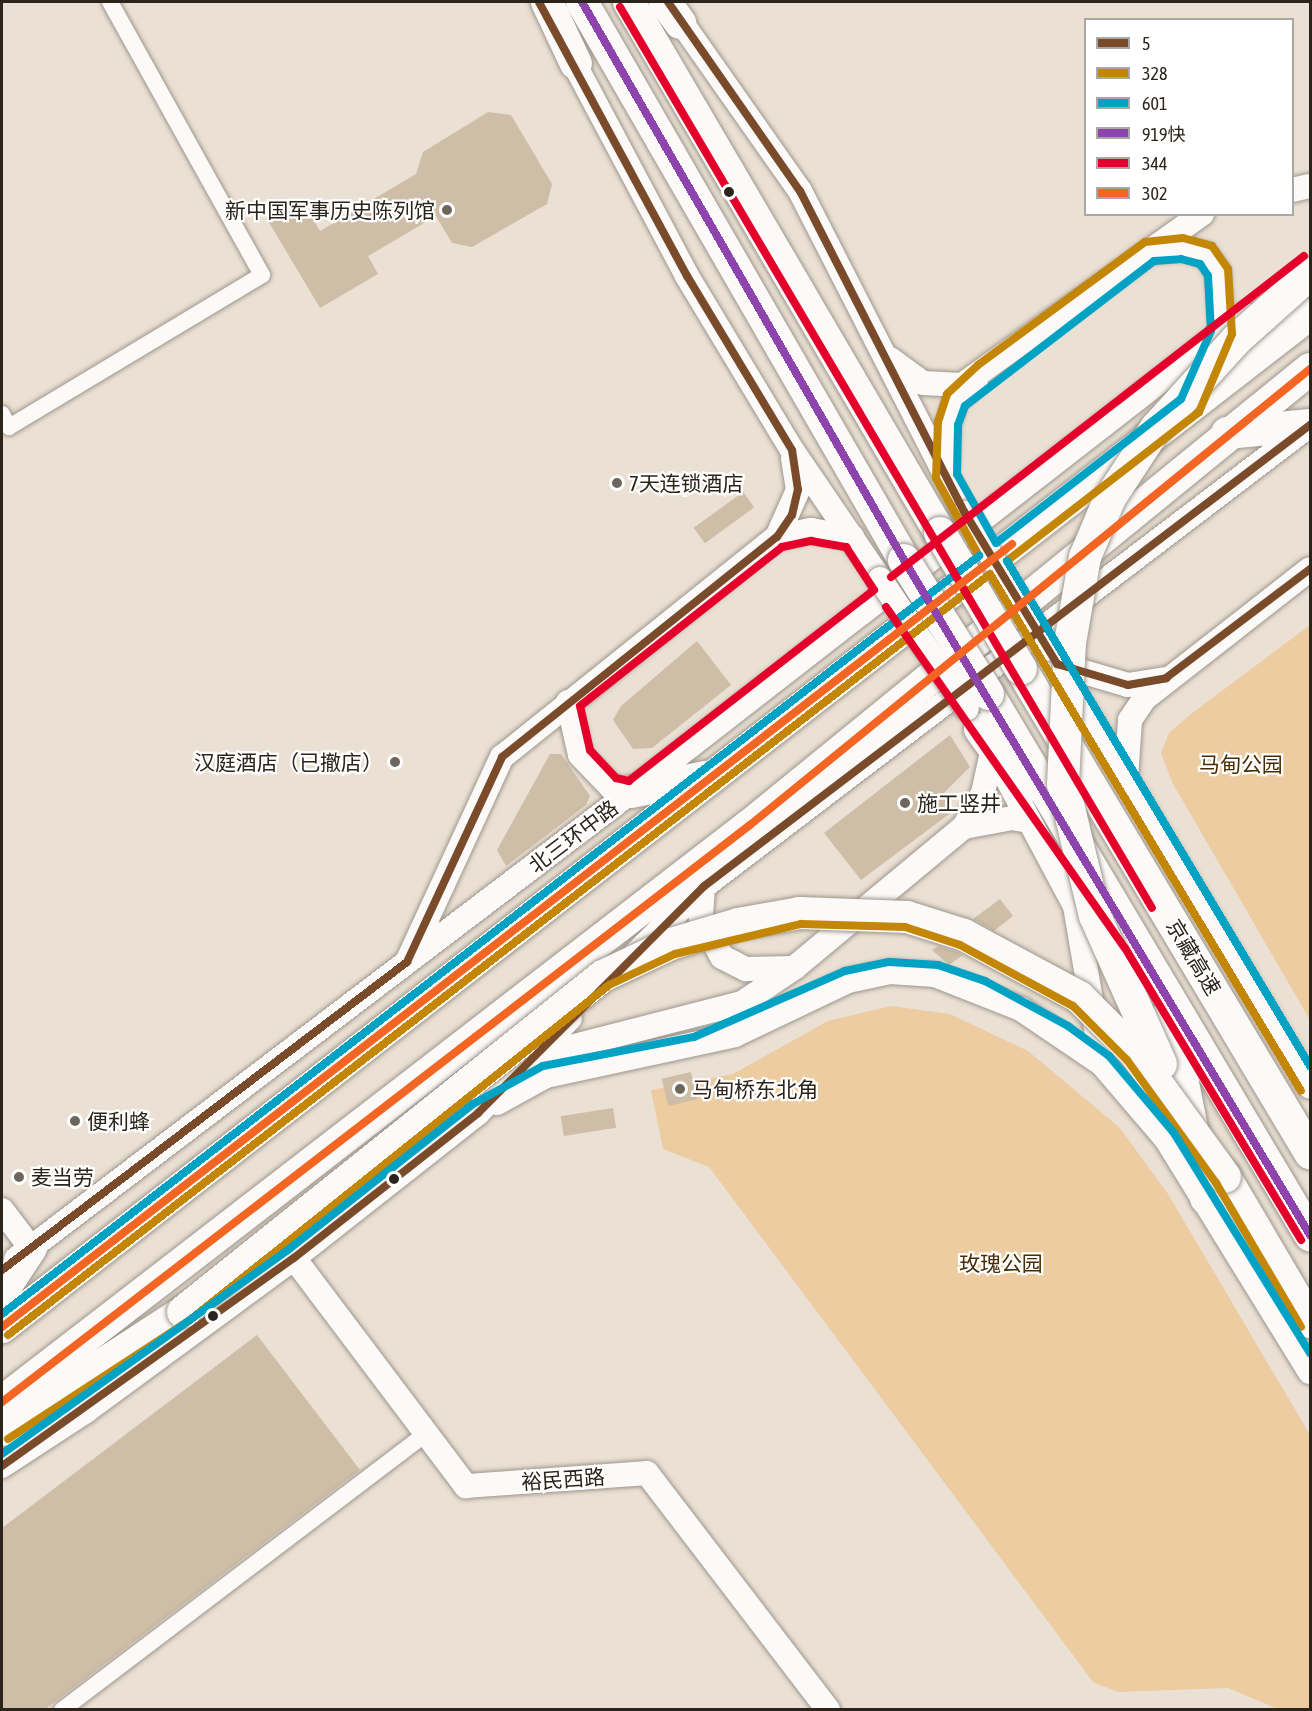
<!DOCTYPE html>
<html>
<head>
<meta charset="utf-8">
<style>
	body { margin:0 }
	#map { position:relative; width:1312px; height:1711px; overflow:hidden; background:#eae0d3; font-family:"Asap Condensed","Noto Sans SC",sans-serif }
	div>[style] { position:absolute }
	[style*='--x'] { left:calc(var(--x)*1px); top:calc(var(--y)*1px); width:calc(var(--w)*1px); rotate:calc(var(--a)*1deg) }
	.green>* { inset:0; background:#edcca1 }
	.building>* { inset:0; background:#cebea7; transform-origin:0 0 }
	.roads { filter:drop-shadow(0 0 2px #9e968d) drop-shadow(0 0 2px #9e968d) }
	.street>* { height:16px; margin:-8px; padding:0 8px; transform-origin:8px; border-radius:8px; background:#fcfaf8 }
	.secondary>* { height:24px; margin:-12px; padding:0 12px; transform-origin:12px; border-radius:12px; background:#fcfaf8 }
	.highway>* { height:32px; margin:-16px; padding:0 16px; transform-origin:16px; border-radius:16px; background:#fcfaf8 }
	.bridges { filter:drop-shadow(0 0 2px #9e968d) drop-shadow(0 0 2px #9e968d) }
	.secondary-bridge>* { height:24px; margin:-12px; padding:0 12px; transform-origin:12px; border-radius:12px; background:#fcfaf8 }
	.highway-bridge>* { height:32px; margin:-16px; padding:0 16px; transform-origin:16px; border-radius:16px; background:#fcfaf8 }
	.bus-1>* { height:8px; margin:-4px; padding:0 4px; transform-origin:4px; border-radius:4px; background:#7a4b2a }
	.bus-2>* { height:8px; margin:-4px; padding:0 4px; transform-origin:4px; border-radius:4px; background:#c48607 }
	.bus-3>* { height:8px; margin:-4px; padding:0 4px; transform-origin:4px; border-radius:4px; background:#02a2c5 }
	.bus-4>* { height:8px; margin:-4px; padding:0 4px; transform-origin:4px; border-radius:4px; background:#8e44ad }
	.bus-5>* { height:8px; margin:-4px; padding:0 4px; transform-origin:4px; border-radius:4px; background:#e4002b }
	.bus-6>* { height:8px; margin:-4px; padding:0 4px; transform-origin:4px; border-radius:4px; background:#f26522 }
	.dots>* { width:16px; height:16px; translate:-50% -50%; box-sizing:border-box; border:3px solid #fff; border-radius:50% }
	span { translate:-50% -50%; white-space:nowrap; text-align:center; line-height:1.15; -webkit-text-stroke:4.5px #fff; paint-order:stroke }
	.poi-label { font-size:21px; color:#2b241b }
	.right { translate:-100% -50%; text-align:right }
	.left { translate:0 -50%; text-align:left }
	.park-label { font-size:21px; color:#472d06 }
	.street-label { font-size:21px; color:#2b241b }
	.frame { position:absolute; inset:0; border:3px solid #2b241b; pointer-events:none }
	.legend { position:absolute; left:1084px; top:18px; width:210px; height:198px; box-sizing:border-box; background:#fff; border:2px solid #aaa7a4; margin:0; padding:8px 10px; list-style:none; font-size:18px; color:#2b241b }
	.legend li { display:flex; align-items:center; gap:12px; height:30px }
	.legend b { width:30px; border:2px solid #aaa7a4 }
</style>
</head>
<body>
<div id="map">
	<div class="green">
		<i style="clip-path:polygon(1310px 625px,1310px 1020px,1173px 784px,1161px 753px,1169px 733px,1191px 714px)"></i>
		<i style="clip-path:polygon(891px 1006px,950px 1014px,1028px 1051px,1120px 1128px,1168px 1194px,1310px 1435px,1310px 1709px,1278px 1709px,1228px 1688px,1118px 1692px,1093px 1682px,709px 1167px,663px 1149px,651px 1090px,733px 1074px,828px 1021px)"></i>
	</div>
	<div class="building">
		<i style="clip-path:polygon(488px 112px,511px 115px,552px 184px,547px 204px,472px 247px,452px 243px,436px 216px,368px 256px,378px 274px,320px 308px,267px 219px,301px 199px,320px 231px,416px 174px,423px 152px)"></i>
		<i style="left:743px;top:492px;width:19px;height:61px;rotate:54deg"></i>
		<i style="clip-path:polygon(697px 641px,731px 685px,652px 748px,633px 749px,613px 720px,621px 706px)"></i>
		<i style="clip-path:polygon(950px 735px,970px 767px,942px 795px,952px 812px,861px 880px,824px 833px)"></i>
		<i style="clip-path:polygon(550px 754px,561px 754px,590px 796px,586px 805px,506px 866px,497px 850px)"></i>
		<i style="clip-path:polygon(1000px 899px,1013px 916px,994px 931px,973px 919px)"></i>
		<i style="clip-path:polygon(938px 946px,957px 952px,963px 955px,949px 965px,932px 950px)"></i>
		<i style="left:691px;top:1072px;width:28px;height:30px;rotate:77deg"></i>
		<i style="left:613px;top:1108px;width:20px;height:53px;rotate:81deg"></i>
		<i style="clip-path:polygon(257px 1335px,360px 1470px,44px 1710px,2px 1710px,2px 1528px)"></i>
	</div>
	<div class="roads">
		<div class="street">
			<i style="--x:2;--y:414;--w:15;--a:62"></i>
			<i style="--x:9;--y:427;--w:295;--a:-31"></i>
			<i style="--x:262;--y:275;--w:312;--a:-119.1"></i>
			<i style="--x:62;--y:1710;--w:456;--a:-37.2"></i>
		</div>
		<div class="secondary">
			<i style="--x:672;--y:9;--w:223;--a:54.9"></i>
			<i style="--x:800;--y:191;--w:362;--a:62.9"></i>
			<i style="--x:567;--y:50;--w:256;--a:62"></i>
			<i style="--x:687;--y:276;--w:203;--a:58.9"></i>
			<i style="--x:792;--y:450;--w:156;--a:55.7"></i>
			<i style="--x:1292;--y:190;--w:18;--a:-13"></i>
			<i style="--x:1150;--y:251;--w:32;--a:-5"></i>
			<i style="--x:1182;--y:248;--w:25;--a:16"></i>
			<i style="--x:1206;--y:255;--w:21;--a:55"></i>
			<i style="--x:1218;--y:272;--w:61;--a:86.2"></i>
			<i style="--x:890;--y:359;--w:41;--a:36"></i>
			<i style="--x:923;--y:383;--w:39;--a:3"></i>
			<i style="--x:962;--y:385;--w:295;--a:-35.5"></i>
			<i style="--x:946;--y:471;--w:48;--a:-87.6"></i>
			<i style="--x:948;--y:423;--w:24;--a:-71"></i>
			<i style="--x:956;--y:400;--w:28;--a:-45"></i>
			<i style="--x:777;--y:537;--w:51;--a:-65.9"></i>
			<i style="--x:798;--y:490;--w:32;--a:-99"></i>
			<i style="--x:1057;--y:664;--w:74;--a:16.5"></i>
			<i style="--x:1128;--y:685;--w:36;--a:-9"></i>
			<i style="--x:1066;--y:679;--w:475;--a:59.1"></i>
			<i style="--x:568;--y:702;--w:54;--a:77.2"></i>
			<i style="--x:580;--y:755;--w:45;--a:45.9"></i>
			<i style="--x:611;--y:787;--w:21;--a:14"></i>
			<i style="--x:1005;--y:775;--w:149;--a:61.9"></i>
			<i style="--x:1075;--y:906;--w:160;--a:80.3"></i>
			<i style="--x:1126;--y:779;--w:59;--a:-86.1"></i>
			<i style="--x:1130;--y:720;--w:27;--a:-56"></i>
			<i style="--x:1145;--y:698;--w:209;--a:-38"></i>
			<i style="--x:964;--y:827;--w:49;--a:-10.6"></i>
			<i style="--x:1012;--y:818;--w:17;--a:10"></i>
			<i style="--x:703;--y:887;--w:32;--a:94"></i>
			<i style="--x:701;--y:919;--w:43;--a:61.1"></i>
			<i style="--x:722;--y:957;--w:27;--a:27"></i>
			<i style="--x:746;--y:969;--w:48;--a:-1.2"></i>
			<i style="--x:633;--y:956;--w:98;--a:-44.6"></i>
			<i style="--x:703;--y:887;--w:763;--a:-37.28"></i>
			<i style="--x:408;--y:960;--w:224;--a:-65.2"></i>
			<i style="--x:502;--y:757;--w:352;--a:-38.7"></i>
			<i style="--x:777;--y:537;--w:35;--a:-12"></i>
			<i style="--x:811;--y:530;--w:42;--a:9.7"></i>
			<i style="--x:531;--y:1057;--w:218;--a:-14.4"></i>
			<i style="--x:742;--y:1003;--w:63;--a:-33.9"></i>
			<i style="--x:794;--y:968;--w:221;--a:-39.7"></i>
			<i style="--x:964;--y:827;--w:39;--a:-61"></i>
			<i style="--x:983;--y:793;--w:42;--a:-77.6"></i>
			<i style="--x:497;--y:1103;--w:56;--a:-28.9"></i>
			<i style="--x:546;--y:1076;--w:193;--a:-12.2"></i>
			<i style="--x:735;--y:1035;--w:125;--a:-25.5"></i>
			<i style="--x:848;--y:981;--w:43;--a:-12.1"></i>
			<i style="--x:890;--y:972;--w:45;--a:3.8"></i>
			<i style="--x:935;--y:975;--w:92;--a:21.6"></i>
			<i style="--x:1021;--y:1009;--w:98;--a:34.2"></i>
			<i style="--x:1102;--y:1064;--w:99;--a:49.5"></i>
			<i style="--x:1166;--y:1139;--w:274;--a:58.3"></i>
			<i style="--x:2;--y:1210;--w:48;--a:52.7"></i>
			<i style="--x:294;--y:1258;--w:286;--a:53"></i>
			<i style="--x:466;--y:1486;--w:181;--a:-4.1"></i>
			<i style="--x:647;--y:1473;--w:298;--a:52.6"></i>
			<i style="--x:16;--y:1259;--w:772;--a:-37.21"></i>
			<i style="--x:631;--y:792;--w:778;--a:-37.84"></i>
			<i style="--x:2;--y:1466;--w:100;--a:-33.2"></i>
			<i style="--x:86;--y:1411;--w:258;--a:-36.3"></i>
			<i style="--x:294;--y:1258;--w:234;--a:-38.2"></i>
			<i style="--x:478;--y:1113;--w:132;--a:-45.9"></i>
		</div>
		<div class="highway">
			<i style="--x:547;--y:2;--w:68;--a:64.9"></i>
			<i style="--x:582;--y:2;--w:644;--a:60.01"></i>
			<i style="--x:629;--y:2;--w:615;--a:59.64"></i>
			<i style="--x:665;--y:2;--w:26;--a:54"></i>
			<i style="--x:1227;--y:433;--w:83;--a:-5.5"></i>
			<i style="--x:1021;--y:669;--w:564;--a:59.16"></i>
			<i style="--x:988;--y:694;--w:630;--a:59.24"></i>
			<i style="--x:980;--y:729;--w:73;--a:53.9"></i>
			<i style="--x:631;--y:792;--w:76;--a:-11.5"></i>
			<i style="--x:1169;--y:1013;--w:189;--a:78.7"></i>
			<i style="--x:1225;--y:1177;--w:168;--a:59.6"></i>
			<i style="--x:2;--y:1292;--w:53;--a:-56.6"></i>
			<i style="--x:2;--y:1327;--w:1654;--a:-37.76"></i>
			<i style="--x:2;--y:1402;--w:945;--a:-37.65"></i>
			<i style="--x:750;--y:825;--w:722;--a:-39.16"></i>
			<i style="--x:2;--y:1430;--w:216;--a:-33.1"></i>
		</div>
	</div>
	<div class="bridges">
		<div class="secondary-bridge">
			<i style="--x:965;--y:513;--w:159;--a:58.6"></i>
			<i style="--x:880;--y:579;--w:156;--a:56.2"></i>
		</div>
		<div class="highway-bridge">
			<i style="--x:940;--y:533;--w:158;--a:59.2"></i>
			<i style="--x:904;--y:560;--w:158;--a:57.9"></i>
			<i style="--x:1161;--y:1064;--w:162;--a:-114"></i>
			<i style="--x:1095;--y:916;--w:136;--a:-103.6"></i>
			<i style="--x:1063;--y:784;--w:141;--a:-87.2"></i>
			<i style="--x:1070;--y:643;--w:87;--a:-80.1"></i>
			<i style="--x:1085;--y:557;--w:64;--a:-67"></i>
			<i style="--x:1110;--y:498;--w:84;--a:-56.7"></i>
			<i style="--x:1156;--y:428;--w:120;--a:-47.7"></i>
			<i style="--x:1237;--y:339;--w:98;--a:-41.7"></i>
			<i style="--x:183;--y:1312;--w:538;--a:-38.66"></i>
			<i style="--x:603;--y:976;--w:75;--a:-25.2"></i>
			<i style="--x:671;--y:944;--w:70;--a:-16.6"></i>
			<i style="--x:738;--y:924;--w:63;--a:-10.1"></i>
			<i style="--x:800;--y:913;--w:107;--a:2.1"></i>
			<i style="--x:907;--y:917;--w:60;--a:17.5"></i>
			<i style="--x:964;--y:935;--w:131;--a:28.3"></i>
			<i style="--x:1079;--y:997;--w:79;--a:45"></i>
			<i style="--x:1135;--y:1053;--w:153;--a:54"></i>
		</div>
	</div>
	<div class="bus-1">
		<i style="--x:668;--y:2;--w:231;--a:55.1"></i>
		<i style="--x:800;--y:191;--w:362;--a:62.9"></i>
		<i style="--x:965;--y:513;--w:177;--a:58.6"></i>
		<i style="--x:1057;--y:664;--w:74;--a:16.5"></i>
		<i style="--x:1128;--y:685;--w:39;--a:-10"></i>
		<i style="--x:1166;--y:678;--w:181;--a:-37.1"></i>
		<i style="--x:2;--y:1270;--w:509;--a:-37.25"></i>
		<i style="--x:407;--y:962;--w:226;--a:-65.1"></i>
		<i style="--x:502;--y:757;--w:352;--a:-38.7"></i>
		<i style="--x:777;--y:537;--w:27;--a:-56"></i>
		<i style="--x:792;--y:515;--w:26;--a:-77"></i>
		<i style="--x:798;--y:490;--w:40;--a:-98.5"></i>
		<i style="--x:792;--y:450;--w:203;--a:-121.1"></i>
		<i style="--x:687;--y:276;--w:311;--a:-118.4"></i>
		<i style="--x:2;--y:1466;--w:359;--a:-35.5"></i>
		<i style="--x:294;--y:1258;--w:234;--a:-38.2"></i>
		<i style="--x:478;--y:1113;--w:319;--a:-45.1"></i>
		<i style="--x:703;--y:887;--w:763;--a:-37.28"></i>
	</div>
	<div class="bus-2">
		<i style="--x:979;--y:556;--w:89;--a:-118.9"></i>
		<i style="--x:936;--y:478;--w:56;--a:-88"></i>
		<i style="--x:938;--y:422;--w:29;--a:-72"></i>
		<i style="--x:947;--y:394;--w:42;--a:-43.1"></i>
		<i style="--x:978;--y:365;--w:207;--a:-36.4"></i>
		<i style="--x:1145;--y:242;--w:38;--a:-6"></i>
		<i style="--x:1183;--y:238;--w:30;--a:15"></i>
		<i style="--x:1212;--y:246;--w:28;--a:55"></i>
		<i style="--x:1228;--y:269;--w:65;--a:86.5"></i>
		<i style="--x:1232;--y:334;--w:85;--a:112.9"></i>
		<i style="--x:1199;--y:412;--w:243;--a:142.2"></i>
		<i style="--x:8;--y:1335;--w:1242;--a:-37.77"></i>
		<i style="--x:990;--y:574;--w:603;--a:58.97"></i>
		<i style="--x:8;--y:1439;--w:217;--a:-33.2"></i>
		<i style="--x:190;--y:1320;--w:536;--a:-38.64"></i>
		<i style="--x:609;--y:985;--w:73;--a:-25.2"></i>
		<i style="--x:675;--y:954;--w:130;--a:-13.4"></i>
		<i style="--x:801;--y:924;--w:104;--a:1.7"></i>
		<i style="--x:905;--y:927;--w:58;--a:18.1"></i>
		<i style="--x:960;--y:945;--w:128;--a:28.4"></i>
		<i style="--x:1073;--y:1006;--w:76;--a:45"></i>
		<i style="--x:1127;--y:1060;--w:152;--a:54.1"></i>
		<i style="--x:1216;--y:1183;--w:167;--a:59.4"></i>
	</div>
	<div class="bus-3">
		<i style="--x:1181;--y:259;--w:20;--a:15"></i>
		<i style="--x:1200;--y:264;--w:14;--a:56"></i>
		<i style="--x:1208;--y:276;--w:55;--a:86.9"></i>
		<i style="--x:1211;--y:331;--w:74;--a:113.8"></i>
		<i style="--x:1181;--y:399;--w:234;--a:142.1"></i>
		<i style="--x:996;--y:543;--w:79;--a:-119.5"></i>
		<i style="--x:957;--y:474;--w:49;--a:-88.8"></i>
		<i style="--x:958;--y:425;--w:20;--a:-70"></i>
		<i style="--x:965;--y:406;--w:238;--a:-37.5"></i>
		<i style="--x:1154;--y:261;--w:27;--a:-4"></i>
		<i style="--x:1007;--y:561;--w:589;--a:59.04"></i>
		<i style="--x:2;--y:1314;--w:1237;--a:-37.81"></i>
		<i style="--x:2;--y:1454;--w:351;--a:-35.5"></i>
		<i style="--x:288;--y:1250;--w:236;--a:-38.3"></i>
		<i style="--x:473;--y:1104;--w:80;--a:-28.5"></i>
		<i style="--x:543;--y:1066;--w:154;--a:-10.9"></i>
		<i style="--x:694;--y:1037;--w:165;--a:-23.6"></i>
		<i style="--x:845;--y:971;--w:45;--a:-11.6"></i>
		<i style="--x:889;--y:962;--w:49;--a:3.5"></i>
		<i style="--x:938;--y:965;--w:50;--a:18.8"></i>
		<i style="--x:985;--y:981;--w:94;--a:28.5"></i>
		<i style="--x:1068;--y:1026;--w:51;--a:36.2"></i>
		<i style="--x:1109;--y:1056;--w:101;--a:49.8"></i>
		<i style="--x:1174;--y:1133;--w:259;--a:58.3"></i>
	</div>
	<div class="bus-4">
		<i style="--x:582;--y:2;--w:644;--a:60.01"></i>
		<i style="--x:904;--y:560;--w:788;--a:58.97"></i>
	</div>
	<div class="bus-5">
		<i style="--x:620;--y:7;--w:1046;--a:59.44"></i>
		<i style="--x:811;--y:541;--w:36;--a:10"></i>
		<i style="--x:846;--y:547;--w:51;--a:56.9"></i>
		<i style="--x:874;--y:590;--w:311;--a:142.1"></i>
		<i style="--x:629;--y:781;--w:13;--a:-167"></i>
		<i style="--x:616;--y:778;--w:38;--a:-133"></i>
		<i style="--x:590;--y:750;--w:45;--a:-102.8"></i>
		<i style="--x:580;--y:706;--w:257;--a:-38.2"></i>
		<i style="--x:782;--y:547;--w:30;--a:-12"></i>
		<i style="--x:891;--y:577;--w:523;--a:-37.86"></i>
		<i style="--x:886;--y:607;--w:416;--a:55"></i>
		<i style="--x:1125;--y:948;--w:341;--a:58.9"></i>
	</div>
	<div class="bus-6">
		<i style="--x:2;--y:1327;--w:1278;--a:-37.78"></i>
		<i style="--x:2;--y:1402;--w:945;--a:-37.65"></i>
		<i style="--x:750;--y:825;--w:722;--a:-39.16"></i>
	</div>
	<div class="dots">
		<i style="left:729px;top:192px;background:#2b241b"></i>
		<i style="left:447px;top:210px;background:#6e665b"></i>
		<i style="left:617px;top:483px;background:#6e665b"></i>
		<i style="left:395px;top:762px;background:#6e665b"></i>
		<i style="left:905px;top:803px;background:#6e665b"></i>
		<i style="left:680px;top:1089px;background:#6e665b"></i>
		<i style="left:75px;top:1121px;background:#6e665b"></i>
		<i style="left:19px;top:1177px;background:#6e665b"></i>
		<i style="left:394px;top:1179px;background:#2b241b"></i>
		<i style="left:213px;top:1316px;background:#2b241b"></i>
	</div>
	<div class="poi-label">
		<span class="right" style="left:435px;top:210px">新中国军事历史陈列馆</span>
		<span class="left" style="left:629px;top:483px">7天连锁酒店</span>
		<span class="right" style="left:383px;top:762px">汉庭酒店（已撤店）</span>
		<span class="left" style="left:917px;top:803px">施工竖井</span>
		<span class="left" style="left:692px;top:1089px">马甸桥东北角</span>
		<span class="left" style="left:87px;top:1121px">便利蜂</span>
		<span class="left" style="left:31px;top:1177px">麦当劳</span>
	</div>
	<div class="park-label">
		<span style="left:1241px;top:764px">马甸公园</span>
		<span style="left:1001px;top:1263px">玫瑰公园</span>
	</div>
	<div class="street-label">
		<span style="left:573px;top:836px;rotate:-37deg">北三环中路</span>
		<span style="left:1194px;top:957px;rotate:59deg">京藏高速</span>
		<span style="left:563px;top:1479px;rotate:-4deg">裕民西路</span>
	</div>
	<div class="frame"></div>
	<ul class="legend">
	<li><b style="height:8px;background:#7a4b2a"></b>5</li>
	<li><b style="height:8px;background:#c48607"></b>328</li>
	<li><b style="height:8px;background:#02a2c5"></b>601</li>
	<li><b style="height:8px;background:#8e44ad"></b>919快</li>
	<li><b style="height:8px;background:#e4002b"></b>344</li>
	<li><b style="height:8px;background:#f26522"></b>302</li>
	</ul>
</div>
</body>
</html>
